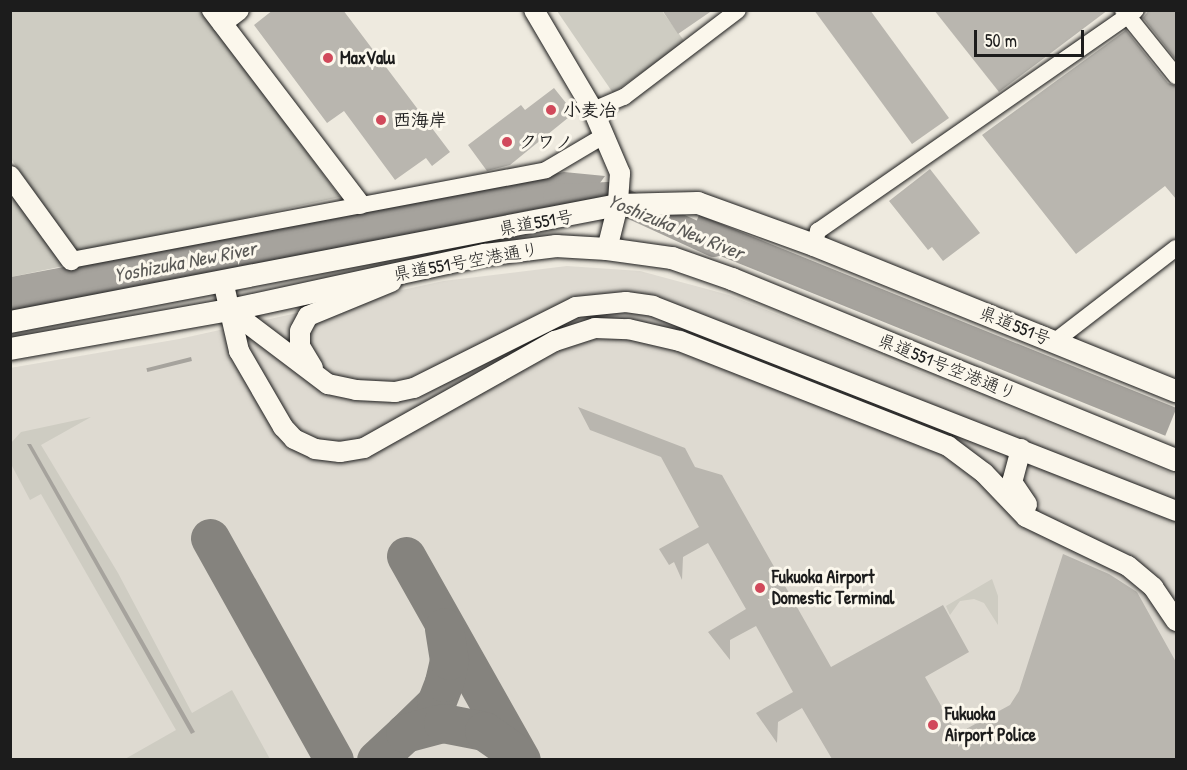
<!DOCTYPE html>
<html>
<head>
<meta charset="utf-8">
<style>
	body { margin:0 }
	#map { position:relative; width:1187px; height:770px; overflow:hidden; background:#eeeadf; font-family:"Patrick Hand","Klee One",sans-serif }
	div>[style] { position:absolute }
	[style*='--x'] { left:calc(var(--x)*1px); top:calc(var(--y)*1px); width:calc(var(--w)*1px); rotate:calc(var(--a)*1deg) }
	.built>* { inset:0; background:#dedad1 }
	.green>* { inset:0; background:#ceccc2 }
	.water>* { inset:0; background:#a6a39d; transform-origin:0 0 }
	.river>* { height:27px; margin:-13.5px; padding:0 13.5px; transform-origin:13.5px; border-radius:13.5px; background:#a6a39d }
	.taxiway>* { height:39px; margin:-19.5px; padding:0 19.5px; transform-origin:19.5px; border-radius:19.5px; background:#85837e }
	.building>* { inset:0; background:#b9b6af }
	.roads { filter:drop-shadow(0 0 2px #1c1c1c) drop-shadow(0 0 2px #1c1c1c) }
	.minor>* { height:16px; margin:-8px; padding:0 8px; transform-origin:8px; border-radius:8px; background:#fbf7ec }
	.tertiary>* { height:20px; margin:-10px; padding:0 10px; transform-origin:10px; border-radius:10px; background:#fbf7ec }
	.secondary>* { height:22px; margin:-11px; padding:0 11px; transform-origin:11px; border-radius:11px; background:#fbf7ec }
	.dots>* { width:16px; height:16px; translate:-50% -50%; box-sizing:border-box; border:3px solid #fbf7ec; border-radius:50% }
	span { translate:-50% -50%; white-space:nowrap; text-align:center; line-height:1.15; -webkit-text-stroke:6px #fbf7ec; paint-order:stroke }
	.poi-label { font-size:18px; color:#1c1c1c; font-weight:700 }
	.left { translate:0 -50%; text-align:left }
	.street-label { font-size:18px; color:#1c1c1c }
	.water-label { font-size:20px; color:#5a5956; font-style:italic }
	.frame { position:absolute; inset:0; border:12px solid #1c1c1c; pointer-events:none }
	.scale { position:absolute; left:974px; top:30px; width:110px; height:27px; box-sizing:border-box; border:3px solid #1c1c1c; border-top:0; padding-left:8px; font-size:18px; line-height:21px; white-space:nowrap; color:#1c1c1c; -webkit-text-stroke:4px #fbf7ec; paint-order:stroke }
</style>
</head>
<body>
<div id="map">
	<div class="built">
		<i style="clip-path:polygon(567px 266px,640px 271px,729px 295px,1176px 475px,1176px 759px,11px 759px,10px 368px,179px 339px,443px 281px)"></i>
	</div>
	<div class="green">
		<i style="clip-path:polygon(10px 11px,202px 11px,340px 197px,79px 254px,11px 159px)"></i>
		<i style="clip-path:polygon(557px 11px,662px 11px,685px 42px,613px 93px)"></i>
		<i style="clip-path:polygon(11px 188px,64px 266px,11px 277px)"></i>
		<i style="clip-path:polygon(91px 417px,41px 445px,118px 573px,192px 713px,232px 690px,270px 759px,125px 759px,176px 730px,41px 494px,30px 500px,11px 464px,11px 443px,21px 432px)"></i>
		<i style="clip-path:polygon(992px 579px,998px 596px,998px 625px,984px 603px,974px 599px,960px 601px,950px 615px,946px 606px)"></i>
	</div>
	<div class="water">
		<i style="clip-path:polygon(564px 172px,605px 176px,584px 205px,542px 208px,11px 312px,11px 277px)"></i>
		<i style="left:699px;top:215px;width:515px;height:30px;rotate:22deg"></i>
		<i style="left:191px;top:357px;width:4px;height:46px;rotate:76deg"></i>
		<i style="clip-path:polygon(27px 444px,31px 444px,195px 732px,191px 734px)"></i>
	</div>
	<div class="river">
		<i style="--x:556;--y:197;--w:53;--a:-2.2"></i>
		<i style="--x:609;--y:195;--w:115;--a:24.6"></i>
	</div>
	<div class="taxiway">
		<i style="--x:210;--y:538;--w:254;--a:60.8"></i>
		<i style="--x:406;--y:556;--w:234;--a:60.6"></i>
		<i style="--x:405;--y:733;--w:43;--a:-44.1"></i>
		<i style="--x:436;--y:703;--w:22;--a:-69"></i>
		<i style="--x:444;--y:682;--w:23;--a:-77"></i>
		<i style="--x:449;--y:660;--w:33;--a:-99"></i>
		<i style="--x:376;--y:760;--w:40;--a:-43"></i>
		<i style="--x:405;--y:733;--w:39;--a:-15"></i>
		<i style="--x:443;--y:723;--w:42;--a:11"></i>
		<i style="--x:484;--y:731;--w:39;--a:35"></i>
	</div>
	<div class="building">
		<i style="clip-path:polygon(273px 10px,343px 10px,450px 152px,432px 166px,426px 158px,395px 180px,344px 111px,327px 123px,254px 25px)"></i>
		<i style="clip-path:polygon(662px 10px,713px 10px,678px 34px)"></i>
		<i style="clip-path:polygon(814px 10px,870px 10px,949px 118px,912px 144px)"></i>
		<i style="clip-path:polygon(934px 10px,1108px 10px,999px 92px)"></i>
		<i style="clip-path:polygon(1149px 10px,1176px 10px,1176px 60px,1143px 18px)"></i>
		<i style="clip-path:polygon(1126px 30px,1168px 83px,1176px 86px,1176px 199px,1165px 186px,1076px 254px,982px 135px)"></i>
		<i style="clip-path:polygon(554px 88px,574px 113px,510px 165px,487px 171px,468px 145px,521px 105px,525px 110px)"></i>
		<i style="clip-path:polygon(930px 169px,980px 233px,943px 261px,932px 247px,928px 250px,889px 201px)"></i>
		<i style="clip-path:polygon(578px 407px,685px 448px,695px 467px,722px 475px,831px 667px,943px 605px,969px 652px,925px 677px,957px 734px,1010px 705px,1019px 691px,1063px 554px,1109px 574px,1137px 592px,1176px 662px,1176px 759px,832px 759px,802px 708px,778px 722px,777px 743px,756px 713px,793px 692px,756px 626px,730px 640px,730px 660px,708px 632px,746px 609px,708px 543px,683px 557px,682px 580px,674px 562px,669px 565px,659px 549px,699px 527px,661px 457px,590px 430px)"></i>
	</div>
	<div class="roads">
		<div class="minor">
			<i style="--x:1123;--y:10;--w:85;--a:51.2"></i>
			<i style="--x:593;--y:110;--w:34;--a:-23"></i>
			<i style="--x:624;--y:97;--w:143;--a:-37.3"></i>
			<i style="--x:814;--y:245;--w:15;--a:-74"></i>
			<i style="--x:818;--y:231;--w:387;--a:-34.8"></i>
			<i style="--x:71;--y:260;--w:483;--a:-10.7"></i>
			<i style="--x:546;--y:170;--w:69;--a:-30.7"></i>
			<i style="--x:1054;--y:342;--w:154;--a:-37.6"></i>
		</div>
		<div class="tertiary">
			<i style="--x:212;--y:10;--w:244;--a:52.7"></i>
			<i style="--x:534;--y:10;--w:116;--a:59.5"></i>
			<i style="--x:593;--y:110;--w:69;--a:66.8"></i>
			<i style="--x:620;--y:173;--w:32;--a:94"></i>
			<i style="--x:618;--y:205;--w:45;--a:104"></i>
			<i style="--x:222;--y:23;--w:21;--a:-37"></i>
			<i style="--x:10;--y:176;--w:104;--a:54"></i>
			<i style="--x:223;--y:281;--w:72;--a:77.1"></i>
			<i style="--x:239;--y:351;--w:88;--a:59.9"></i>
			<i style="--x:283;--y:427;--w:16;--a:47"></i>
			<i style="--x:294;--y:439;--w:23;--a:25"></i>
			<i style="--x:315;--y:449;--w:25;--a:7"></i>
			<i style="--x:340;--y:452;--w:24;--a:-9"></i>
			<i style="--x:364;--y:448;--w:219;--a:-29.3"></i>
			<i style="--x:555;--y:341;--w:42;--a:-18"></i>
			<i style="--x:595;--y:328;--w:33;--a:2"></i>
			<i style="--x:628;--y:329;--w:53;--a:13"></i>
			<i style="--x:680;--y:341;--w:288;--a:21.4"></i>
			<i style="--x:948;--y:446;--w:45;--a:36.9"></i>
			<i style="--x:984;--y:473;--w:61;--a:46.3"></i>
			<i style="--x:1026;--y:517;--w:113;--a:25.7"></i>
			<i style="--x:1128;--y:566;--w:33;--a:40"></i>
			<i style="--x:1153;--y:587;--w:41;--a:55.9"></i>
			<i style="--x:230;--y:310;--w:123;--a:37.1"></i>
			<i style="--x:328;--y:384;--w:29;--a:12"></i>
			<i style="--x:356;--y:390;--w:39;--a:3"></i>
			<i style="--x:395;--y:392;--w:19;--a:-12"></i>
			<i style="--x:414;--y:388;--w:181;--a:-26.6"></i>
			<i style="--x:576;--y:307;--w:50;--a:-5.7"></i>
			<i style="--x:626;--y:302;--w:27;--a:8"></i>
			<i style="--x:653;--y:306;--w:562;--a:21.4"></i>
			<i style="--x:313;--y:368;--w:26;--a:-121"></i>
			<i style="--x:300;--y:346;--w:15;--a:-90"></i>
			<i style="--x:300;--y:331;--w:17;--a:-62"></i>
			<i style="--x:308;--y:316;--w:90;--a:-22.3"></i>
			<i style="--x:1021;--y:449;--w:34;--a:105"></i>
			<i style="--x:1012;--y:482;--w:27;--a:56"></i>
		</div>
		<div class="secondary">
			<i style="--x:10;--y:322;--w:619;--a:-10.89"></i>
			<i style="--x:618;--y:205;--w:80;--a:-1.4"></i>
			<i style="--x:698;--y:203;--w:123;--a:19.9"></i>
			<i style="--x:814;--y:245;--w:390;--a:22"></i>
			<i style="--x:10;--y:349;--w:223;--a:-10.1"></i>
			<i style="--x:230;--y:310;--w:261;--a:-12.2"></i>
			<i style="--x:485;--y:255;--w:72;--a:-7.2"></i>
			<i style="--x:556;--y:246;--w:51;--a:3.4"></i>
			<i style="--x:607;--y:249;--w:66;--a:7.9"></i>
			<i style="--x:672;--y:258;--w:64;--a:19.3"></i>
			<i style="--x:732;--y:279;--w:479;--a:22.2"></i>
		</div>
	</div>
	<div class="dots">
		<i style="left:328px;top:58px;background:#d1495b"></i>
		<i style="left:551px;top:110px;background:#d1495b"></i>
		<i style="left:381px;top:120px;background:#d1495b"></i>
		<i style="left:507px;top:142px;background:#d1495b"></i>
		<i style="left:760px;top:588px;background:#d1495b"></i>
		<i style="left:933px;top:725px;background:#d1495b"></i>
	</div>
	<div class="poi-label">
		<span class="left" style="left:340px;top:58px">MaxValu</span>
		<span class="left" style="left:563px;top:110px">小麦冶</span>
		<span class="left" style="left:393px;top:120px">西海岸</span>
		<span class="left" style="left:519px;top:142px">クワノ</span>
		<span class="left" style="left:772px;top:588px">Fukuoka Airport<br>Domestic Terminal</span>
		<span class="left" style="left:945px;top:725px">Fukuoka<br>Airport Police</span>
	</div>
	<div class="street-label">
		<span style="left:536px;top:223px;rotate:-10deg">県道551号</span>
		<span style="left:466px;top:262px;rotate:-10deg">県道551号空港通り</span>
		<span style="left:1015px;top:326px;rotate:22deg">県道551号</span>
		<span style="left:947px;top:367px;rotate:22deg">県道551号空港通り</span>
	</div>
	<div class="water-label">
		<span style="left:676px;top:226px;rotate:22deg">Yoshizuka New River</span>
		<span style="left:185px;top:261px;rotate:-11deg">Yoshizuka New River</span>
	</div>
	<div class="frame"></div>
	<div class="scale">50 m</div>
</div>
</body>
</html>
